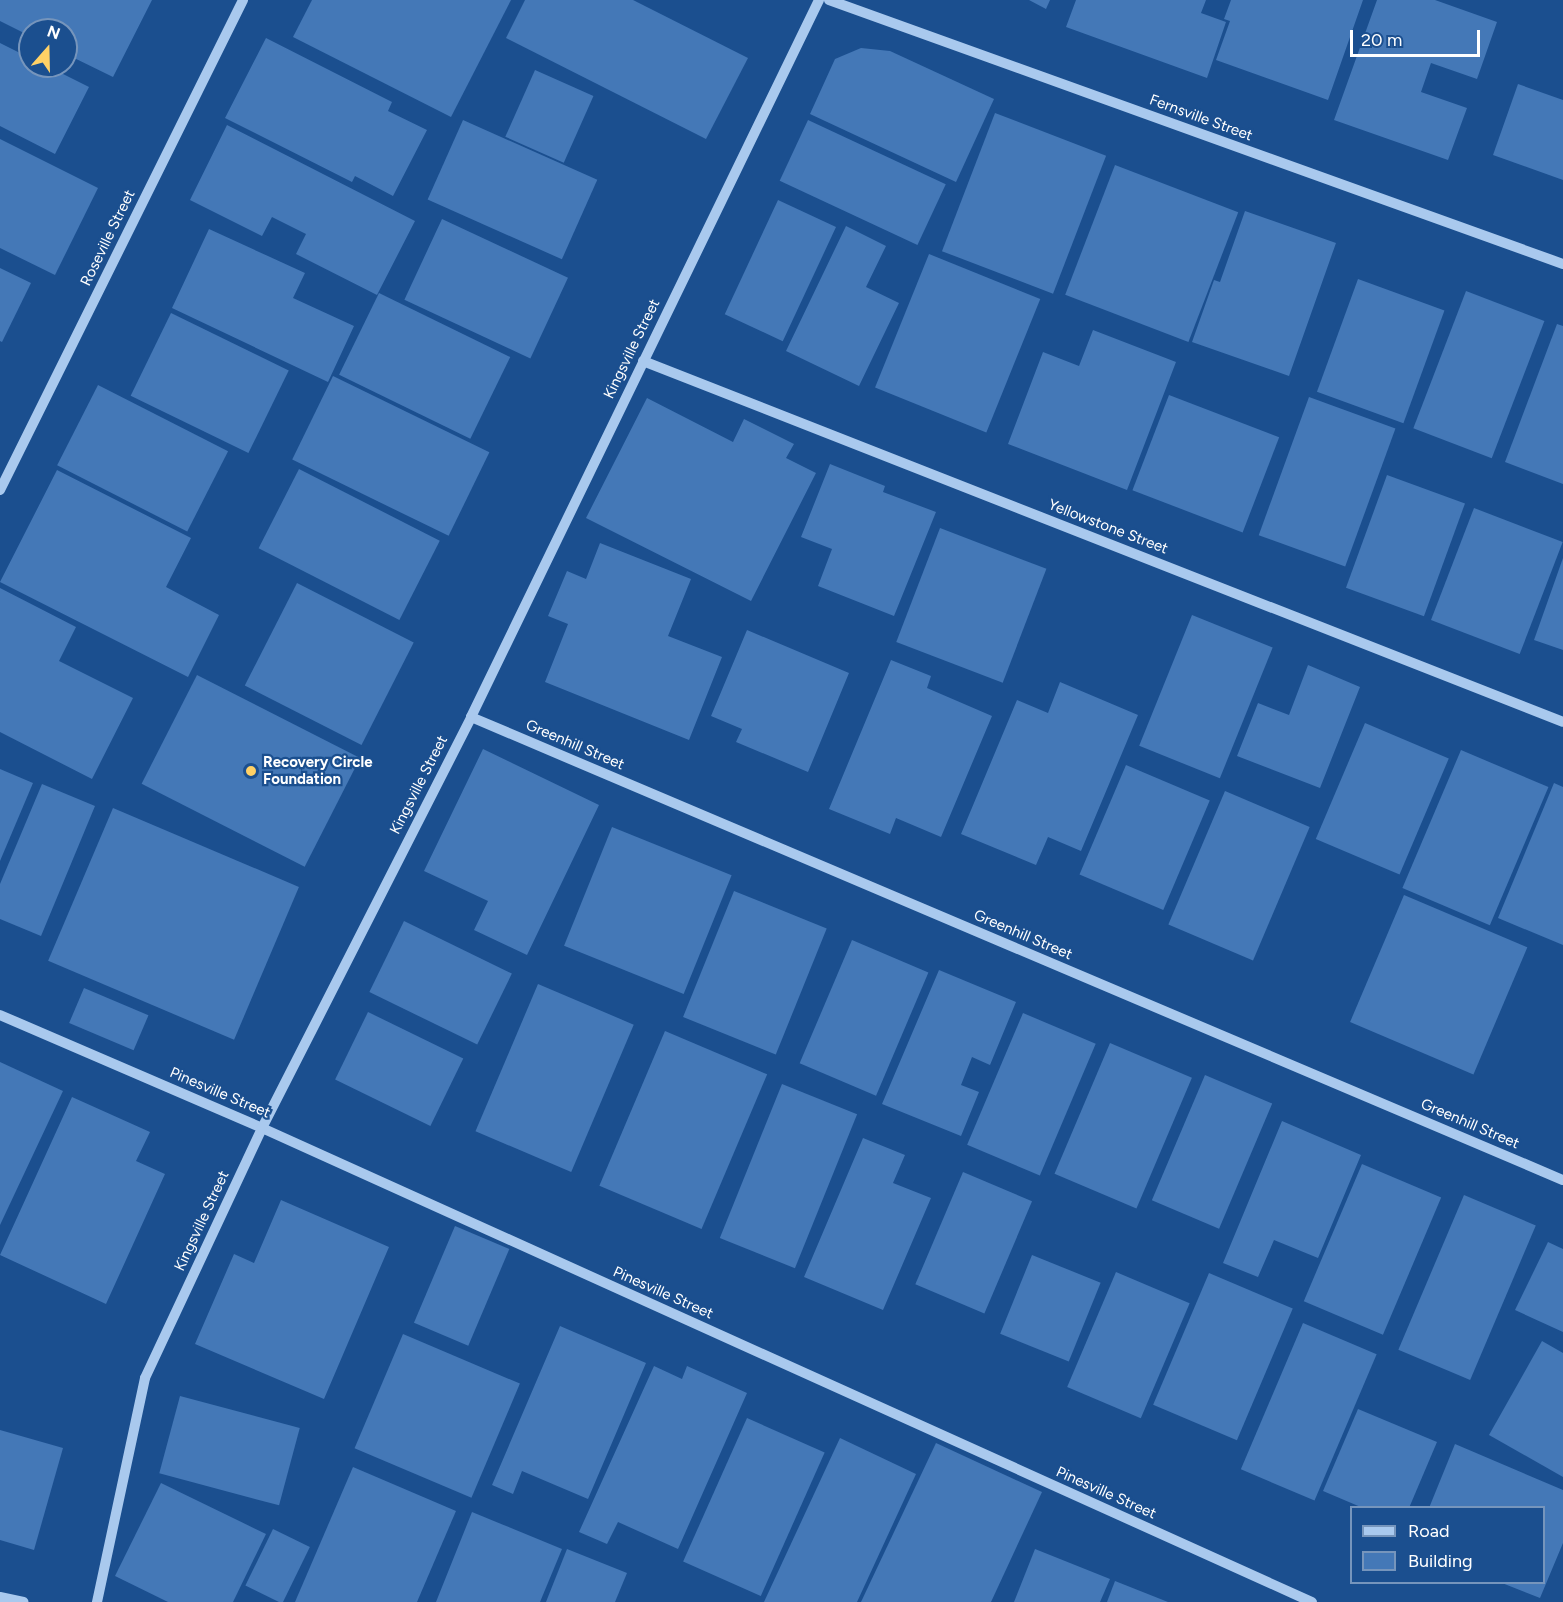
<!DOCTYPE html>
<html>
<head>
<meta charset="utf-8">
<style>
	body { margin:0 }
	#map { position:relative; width:1563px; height:1602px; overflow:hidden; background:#1b4f8f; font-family:Figtree,sans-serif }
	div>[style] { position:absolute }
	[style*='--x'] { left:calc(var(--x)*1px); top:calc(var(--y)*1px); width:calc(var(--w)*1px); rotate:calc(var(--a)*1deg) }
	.building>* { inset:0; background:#4478b7; transform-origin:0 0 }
	.minor>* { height:10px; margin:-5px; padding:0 5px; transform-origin:5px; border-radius:5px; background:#a9c9ee }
	.dots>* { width:16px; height:16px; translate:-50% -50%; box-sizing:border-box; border:3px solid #1b4f8f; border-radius:50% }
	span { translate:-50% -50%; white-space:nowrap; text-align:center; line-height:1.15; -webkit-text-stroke:4.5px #1b4f8f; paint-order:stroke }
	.street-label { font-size:15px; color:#fff }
	.poi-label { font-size:15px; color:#fff; font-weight:700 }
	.left { translate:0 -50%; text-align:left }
	.legend { position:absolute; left:1350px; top:1506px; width:195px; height:78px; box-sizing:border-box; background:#1b4f8f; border:2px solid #7695bc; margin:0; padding:8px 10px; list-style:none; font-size:18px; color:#fff }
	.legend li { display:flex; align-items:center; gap:12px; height:30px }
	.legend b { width:30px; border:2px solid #7695bc }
	.north { position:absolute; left:18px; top:18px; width:60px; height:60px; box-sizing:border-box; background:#1b4f8f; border:2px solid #7695bc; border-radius:50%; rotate:20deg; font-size:16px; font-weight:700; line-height:24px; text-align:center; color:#fff }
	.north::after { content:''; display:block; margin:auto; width:21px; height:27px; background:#ffd166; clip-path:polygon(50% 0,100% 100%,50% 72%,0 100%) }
	.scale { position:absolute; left:1350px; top:30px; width:130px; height:27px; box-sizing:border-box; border:3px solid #fff; border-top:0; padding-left:8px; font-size:18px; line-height:21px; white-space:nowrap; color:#fff; -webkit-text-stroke:4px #1b4f8f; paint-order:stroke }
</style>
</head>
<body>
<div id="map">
	<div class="building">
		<i style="clip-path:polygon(0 0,152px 0,113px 77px,66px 54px,66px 30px,30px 30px,30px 36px,0 21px)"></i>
		<i style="clip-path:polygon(312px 0,511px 0,451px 117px,293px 37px)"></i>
		<i style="clip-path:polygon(525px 0,633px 0,748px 58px,706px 139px,506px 38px)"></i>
		<i style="clip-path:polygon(1029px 0,1050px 0,1046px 9px)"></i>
		<i style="clip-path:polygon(1076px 0,1206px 0,1201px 13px,1226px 22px,1207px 78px,1066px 27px)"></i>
		<i style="clip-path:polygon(1231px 0,1363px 0,1328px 100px,1216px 60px,1230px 21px,1224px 19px)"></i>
		<i style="clip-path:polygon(1377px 0,1435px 0,1497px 22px,1477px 79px,1431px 63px,1421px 92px,1467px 108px,1448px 160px,1334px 120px)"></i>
		<i style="clip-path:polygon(266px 38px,392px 102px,388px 111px,427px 130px,393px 196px,355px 176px,352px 182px,225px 118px)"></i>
		<i style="clip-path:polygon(0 43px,30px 58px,30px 66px,47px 66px,89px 87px,55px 154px,0 126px)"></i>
		<i style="clip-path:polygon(861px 48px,890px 51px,994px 99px,956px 182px,810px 114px,835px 59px)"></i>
		<i style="left:535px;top:70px;width:64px;height:73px;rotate:24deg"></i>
		<i style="clip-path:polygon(1518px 84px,1563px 100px,1563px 180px,1493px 155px)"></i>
		<i style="left:995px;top:113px;width:119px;height:148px;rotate:21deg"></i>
		<i style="left:463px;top:120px;width:147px;height:87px;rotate:24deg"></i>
		<i style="left:808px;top:120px;width:152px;height:67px;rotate:25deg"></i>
		<i style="clip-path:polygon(227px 125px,415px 221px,377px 295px,296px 254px,306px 234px,272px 217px,262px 236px,190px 200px)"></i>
		<i style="clip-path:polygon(0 139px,98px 188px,55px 275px,0 248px)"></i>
		<i style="left:1115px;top:165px;width:132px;height:139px;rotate:21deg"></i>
		<i style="left:778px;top:200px;width:64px;height:126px;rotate:25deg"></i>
		<i style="clip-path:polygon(1245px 211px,1336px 243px,1289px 376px,1192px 342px,1214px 280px,1220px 282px)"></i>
		<i style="left:442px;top:219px;width:139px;height:89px;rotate:25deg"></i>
		<i style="clip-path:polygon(846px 226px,886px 246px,866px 287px,899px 303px,859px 386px,786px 351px)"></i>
		<i style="clip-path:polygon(209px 229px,305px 273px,293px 298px,354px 326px,328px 382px,172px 308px)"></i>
		<i style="left:929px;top:254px;width:120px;height:144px;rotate:22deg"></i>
		<i style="clip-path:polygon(0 268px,31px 283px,2px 342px,0 341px)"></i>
		<i style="left:1358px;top:279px;width:92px;height:120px;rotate:20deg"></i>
		<i style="left:1466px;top:291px;width:84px;height:147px;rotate:21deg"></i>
		<i style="left:379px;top:293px;width:146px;height:91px;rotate:26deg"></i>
		<i style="left:171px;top:313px;width:131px;height:92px;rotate:26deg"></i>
		<i style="clip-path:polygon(1557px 324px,1563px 326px,1563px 484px,1505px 462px)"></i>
		<i style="clip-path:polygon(1093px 330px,1176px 362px,1127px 490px,1008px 444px,1043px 352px,1079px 366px)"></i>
		<i style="left:333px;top:376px;width:174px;height:93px;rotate:26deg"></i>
		<i style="left:98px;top:385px;width:146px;height:90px;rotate:27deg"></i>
		<i style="left:1169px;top:395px;width:118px;height:102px;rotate:21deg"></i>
		<i style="left:1309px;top:397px;width:92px;height:147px;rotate:20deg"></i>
		<i style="clip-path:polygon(647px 398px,733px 442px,744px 419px,794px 444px,786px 458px,816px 473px,751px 601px,586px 518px)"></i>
		<i style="clip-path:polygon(830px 464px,885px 486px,883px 492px,936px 512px,894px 616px,818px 586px,832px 549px,801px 537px)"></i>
		<i style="left:299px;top:469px;width:158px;height:89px;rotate:27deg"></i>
		<i style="clip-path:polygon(57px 470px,191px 538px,166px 587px,219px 615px,188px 677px,0 582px)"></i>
		<i style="left:1387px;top:475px;width:83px;height:120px;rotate:20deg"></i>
		<i style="left:1474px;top:508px;width:95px;height:120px;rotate:21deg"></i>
		<i style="left:940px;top:528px;width:114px;height:122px;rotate:21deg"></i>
		<i style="clip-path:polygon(600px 543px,691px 579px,668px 636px,722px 657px,689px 740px,545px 682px,568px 624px,548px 616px,567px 571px,586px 579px)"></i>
		<i style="clip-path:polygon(1563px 558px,1563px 650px,1534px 640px)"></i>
		<i style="left:297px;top:583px;width:131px;height:115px;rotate:27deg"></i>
		<i style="clip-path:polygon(0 588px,76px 627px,59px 661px,133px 698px,92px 779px,0 732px)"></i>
		<i style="left:1192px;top:615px;width:87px;height:141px;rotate:22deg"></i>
		<i style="clip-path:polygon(747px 630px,849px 673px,808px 772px,736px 742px,742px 729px,711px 716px)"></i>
		<i style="clip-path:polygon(891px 660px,931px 676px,927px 688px,992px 716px,941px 837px,896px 818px,890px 834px,829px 809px)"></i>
		<i style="clip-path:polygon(1308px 665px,1360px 687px,1320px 788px,1237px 756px,1258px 703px,1289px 715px)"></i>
		<i style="left:197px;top:675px;width:183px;height:122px;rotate:27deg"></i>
		<i style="clip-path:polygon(1060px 682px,1138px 715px,1081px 851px,1048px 837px,1036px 865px,961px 834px,1017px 700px,1048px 713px)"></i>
		<i style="left:1365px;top:723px;width:91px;height:126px;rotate:23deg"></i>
		<i style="clip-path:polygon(483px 749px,599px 805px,527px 955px,474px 930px,488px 901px,424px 871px)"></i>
		<i style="left:1461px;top:750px;width:95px;height:150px;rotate:23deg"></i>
		<i style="left:1126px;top:765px;width:91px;height:119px;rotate:23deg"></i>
		<i style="clip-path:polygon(0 769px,33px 783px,0 861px)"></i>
		<i style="clip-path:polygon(1554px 783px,1563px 787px,1563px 945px,1498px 918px)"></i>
		<i style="clip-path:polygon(42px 784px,95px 806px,41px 936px,0 919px,0 884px)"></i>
		<i style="left:1225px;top:791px;width:92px;height:145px;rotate:23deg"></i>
		<i style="left:113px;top:808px;width:202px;height:166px;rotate:23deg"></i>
		<i style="left:612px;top:827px;width:129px;height:128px;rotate:22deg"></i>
		<i style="left:734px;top:891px;width:100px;height:136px;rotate:22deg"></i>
		<i style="left:1404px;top:895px;width:134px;height:138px;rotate:23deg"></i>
		<i style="left:404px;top:921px;width:120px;height:79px;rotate:26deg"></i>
		<i style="left:852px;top:940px;width:83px;height:134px;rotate:23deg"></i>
		<i style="clip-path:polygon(939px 970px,1016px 1002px,990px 1065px,972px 1057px,961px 1085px,979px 1092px,961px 1136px,882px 1104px)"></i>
		<i style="left:538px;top:984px;width:104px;height:160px;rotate:23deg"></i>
		<i style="left:84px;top:988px;width:70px;height:38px;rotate:23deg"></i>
		<i style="left:368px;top:1012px;width:106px;height:75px;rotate:26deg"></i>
		<i style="left:1023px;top:1013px;width:79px;height:143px;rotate:23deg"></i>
		<i style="left:665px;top:1031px;width:111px;height:168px;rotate:23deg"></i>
		<i style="left:1110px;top:1043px;width:89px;height:142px;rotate:23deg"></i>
		<i style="clip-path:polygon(0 1062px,63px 1091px,0 1225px)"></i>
		<i style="left:1205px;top:1075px;width:73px;height:136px;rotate:23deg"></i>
		<i style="left:782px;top:1084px;width:81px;height:166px;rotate:22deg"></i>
		<i style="clip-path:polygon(72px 1097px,150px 1132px,136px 1161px,165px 1174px,106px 1304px,0 1255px)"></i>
		<i style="clip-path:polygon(1282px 1121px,1361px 1155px,1318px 1258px,1274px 1240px,1258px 1277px,1223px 1263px)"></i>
		<i style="clip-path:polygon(863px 1138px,905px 1155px,893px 1183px,931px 1198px,883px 1310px,804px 1277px)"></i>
		<i style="left:1362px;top:1164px;width:86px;height:149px;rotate:23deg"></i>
		<i style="left:963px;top:1172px;width:75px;height:122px;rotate:23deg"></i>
		<i style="left:1464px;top:1195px;width:78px;height:168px;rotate:23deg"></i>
		<i style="clip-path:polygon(281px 1200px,389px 1247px,324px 1399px,195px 1344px,234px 1254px,254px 1263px)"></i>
		<i style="left:455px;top:1226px;width:59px;height:105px;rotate:23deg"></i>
		<i style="clip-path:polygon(1548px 1242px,1563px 1249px,1563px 1332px,1515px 1310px)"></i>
		<i style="left:1032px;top:1255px;width:74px;height:85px;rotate:22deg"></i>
		<i style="left:1116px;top:1272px;width:80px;height:125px;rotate:23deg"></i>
		<i style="left:1209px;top:1273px;width:91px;height:143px;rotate:23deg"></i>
		<i style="left:1303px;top:1323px;width:80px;height:159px;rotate:23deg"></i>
		<i style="clip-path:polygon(560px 1326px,646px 1363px,588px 1499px,522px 1471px,513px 1494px,492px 1485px)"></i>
		<i style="left:403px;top:1334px;width:127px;height:124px;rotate:23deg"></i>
		<i style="clip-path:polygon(1542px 1341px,1563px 1353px,1563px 1477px,1489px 1435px)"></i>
		<i style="clip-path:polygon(654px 1366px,682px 1379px,687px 1366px,747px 1393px,678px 1549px,618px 1522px,607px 1544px,579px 1532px)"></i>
		<i style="left:180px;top:1396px;width:124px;height:80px;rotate:15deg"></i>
		<i style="clip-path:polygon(1358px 1409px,1437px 1442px,1409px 1508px,1363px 1508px,1323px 1491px)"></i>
		<i style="left:747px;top:1418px;width:85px;height:157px;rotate:24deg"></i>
		<i style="clip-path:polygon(0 1430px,63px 1448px,34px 1550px,0 1540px)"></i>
		<i style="clip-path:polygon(840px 1438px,916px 1474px,857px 1602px,764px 1602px)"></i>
		<i style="clip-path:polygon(936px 1443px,1042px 1492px,991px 1602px,861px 1602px)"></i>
		<i style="clip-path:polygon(1455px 1444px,1563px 1490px,1563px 1543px,1540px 1598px,1502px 1583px,1544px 1582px,1544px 1508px,1429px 1508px)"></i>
		<i style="clip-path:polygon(353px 1467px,456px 1511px,417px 1602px,295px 1602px)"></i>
		<i style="clip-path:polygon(161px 1483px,266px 1534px,233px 1602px,168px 1602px,115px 1576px)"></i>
		<i style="clip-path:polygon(472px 1512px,562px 1549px,540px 1602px,436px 1602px)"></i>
		<i style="left:273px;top:1529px;width:41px;height:63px;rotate:26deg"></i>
		<i style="clip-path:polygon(567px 1549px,627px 1573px,615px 1602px,546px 1602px)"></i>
		<i style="clip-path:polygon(1035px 1549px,1110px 1579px,1100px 1602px,1014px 1602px)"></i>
		<i style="clip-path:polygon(1115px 1581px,1168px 1602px,1107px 1602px)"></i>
	</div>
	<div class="minor">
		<i style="--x:829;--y:0;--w:780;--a:19.78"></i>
		<i style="--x:643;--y:361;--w:988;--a:21.42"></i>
		<i style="--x:0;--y:490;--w:547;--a:-63.62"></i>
		<i style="--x:471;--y:717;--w:1186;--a:22.98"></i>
		<i style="--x:0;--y:1015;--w:285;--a:23.3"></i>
		<i style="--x:262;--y:1128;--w:1152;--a:24.3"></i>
		<i style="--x:0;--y:1597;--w:24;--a:12"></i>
		<i style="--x:97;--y:1602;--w:229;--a:-77.9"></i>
		<i style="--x:145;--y:1378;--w:276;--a:-64.9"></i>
		<i style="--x:262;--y:1128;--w:461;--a:-63"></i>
		<i style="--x:471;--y:717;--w:797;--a:-64.11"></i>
	</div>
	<div class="dots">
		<i style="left:251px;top:771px;background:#ffd166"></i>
	</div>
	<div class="street-label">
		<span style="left:1201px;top:118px;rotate:20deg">Fernsville Street</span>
		<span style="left:108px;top:238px;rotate:-64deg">Roseville Street</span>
		<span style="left:632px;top:349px;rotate:-64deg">Kingsville Street</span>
		<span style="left:1108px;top:527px;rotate:21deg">Yellowstone Street</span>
		<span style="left:575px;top:745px;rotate:23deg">Greenhill Street</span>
		<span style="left:419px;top:785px;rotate:-63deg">Kingsville Street</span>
		<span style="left:1023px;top:935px;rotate:23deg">Greenhill Street</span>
		<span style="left:220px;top:1093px;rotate:23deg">Pinesville Street</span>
		<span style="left:1470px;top:1124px;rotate:23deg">Greenhill Street</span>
		<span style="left:202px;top:1221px;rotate:-65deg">Kingsville Street</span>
		<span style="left:663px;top:1293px;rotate:24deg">Pinesville Street</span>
		<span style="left:1106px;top:1493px;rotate:24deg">Pinesville Street</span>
	</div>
	<div class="poi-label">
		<span class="left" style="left:263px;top:771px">Recovery Circle<br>Foundation</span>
	</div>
	<ul class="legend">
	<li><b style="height:8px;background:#a9c9ee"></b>Road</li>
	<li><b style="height:16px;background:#4478b7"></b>Building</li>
	</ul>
	<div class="north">N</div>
	<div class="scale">20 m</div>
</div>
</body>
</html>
